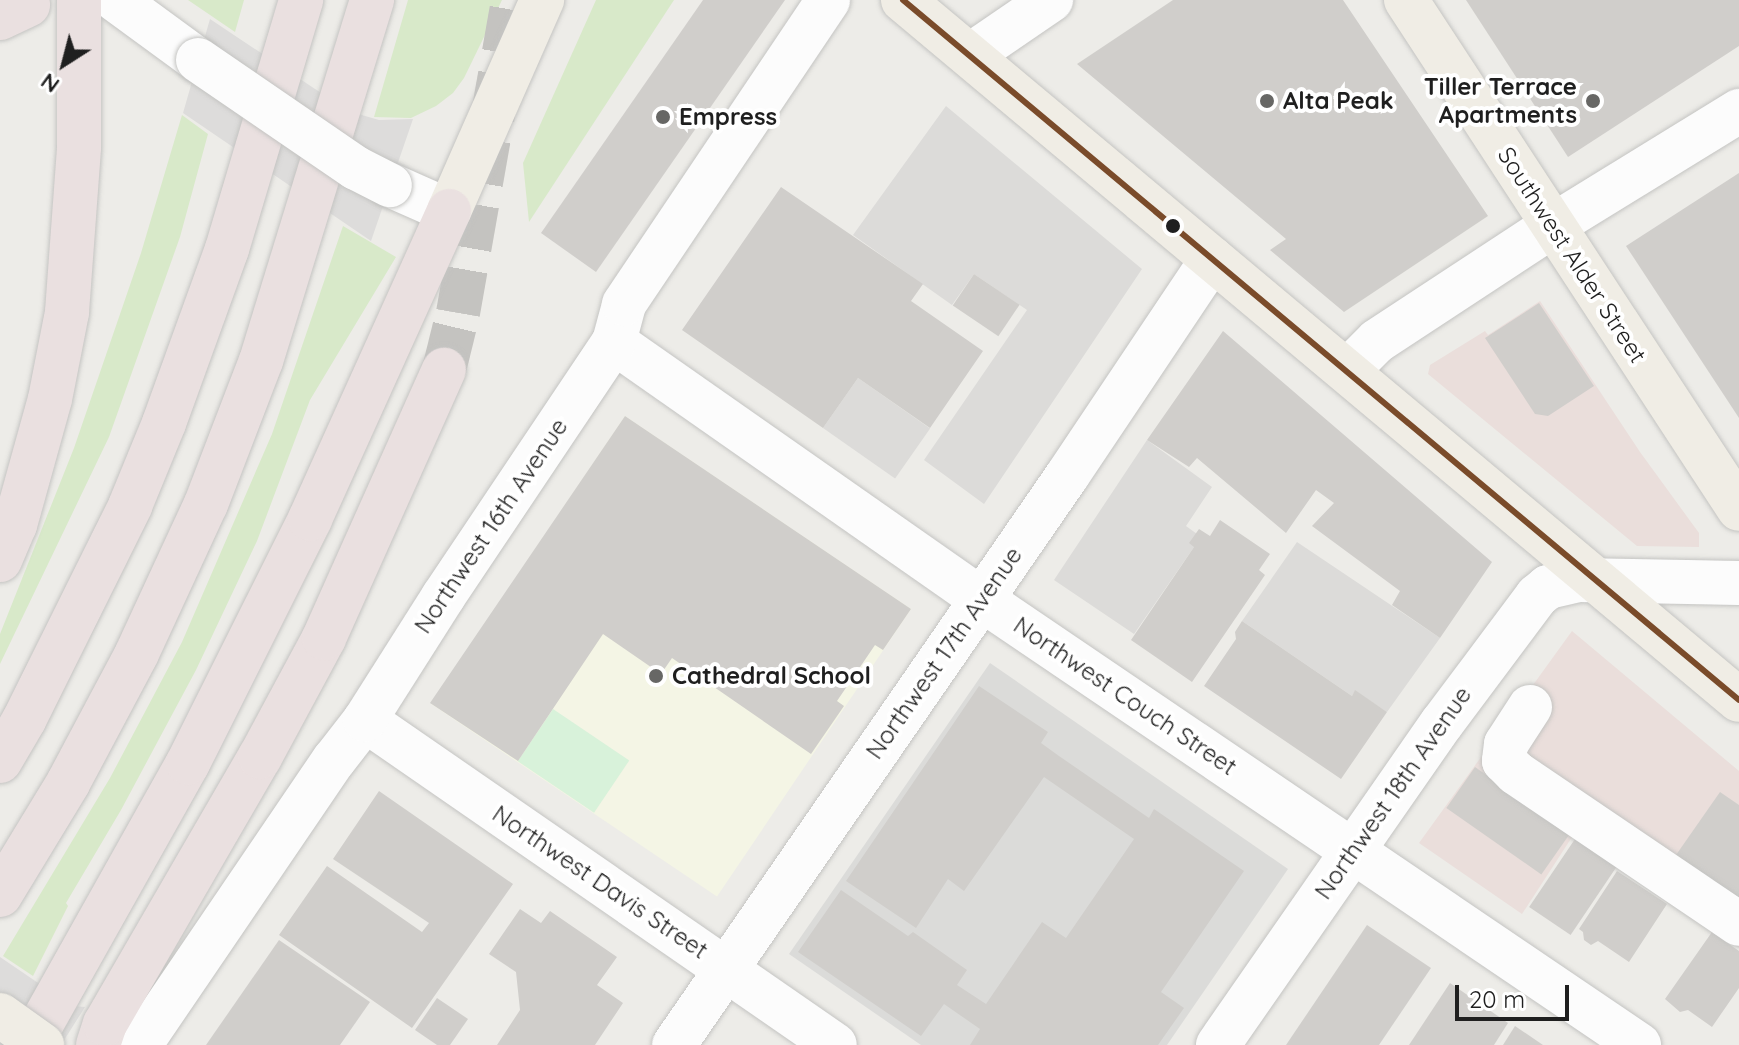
<!DOCTYPE html>
<html>
<head>
<meta charset="utf-8">
<style>
	body { margin:0 }
	#map { position:relative; width:1739px; height:1045px; overflow:hidden; background:#edece8; font-family:Quicksand,sans-serif }
	div>[style] { position:absolute }
	[style*='--x'] { left:calc(var(--x)*1px); top:calc(var(--y)*1px); width:calc(var(--w)*1px); rotate:calc(var(--a)*1deg) }
	.residential>* { inset:0; background:#dcdbd9; transform-origin:0 0 }
	.commercial>* { inset:0; background:#eadedb }
	.education>* { inset:0; background:#f4f5e5; transform-origin:0 0 }
	.religious>* { inset:0; background:#dbdbd9 }
	.grass>* { inset:0; background:#d8e9c9 }
	.park>* { inset:0; background:#d8f2da; transform-origin:0 0 }
	.pier>* { inset:0; background:#dddcdb }
	.building>* { inset:0; background:#d0cecb; transform-origin:0 0 }
	.highway-tunnel>* { height:44px; margin-top:-22px; transform-origin:0; background:repeating-linear-gradient(90deg,#c4c3c0 0 44px,transparent 0 66px) }
	.roads { filter:drop-shadow(0 0 2px #c4c4c2) drop-shadow(0 0 2px #c4c4c2) }
	.minor>* { height:44px; margin:-22px; padding:0 22px; transform-origin:22px; border-radius:22px; background:#fcfcfc }
	.major>* { height:44px; margin:-22px; padding:0 22px; transform-origin:22px; border-radius:22px; background:#f0ede5 }
	.highway>* { height:44px; margin:-22px; padding:0 22px; transform-origin:22px; border-radius:22px; background:#eae0e0 }
	.bridges { filter:drop-shadow(0 0 2px #c4c4c2) drop-shadow(0 0 2px #c4c4c2) }
	.minor-bridge>* { height:44px; margin:-22px; padding:0 22px; transform-origin:22px; border-radius:22px; background:#fcfcfc }
	.major-bridge>* { height:44px; margin:-22px; padding:0 22px; transform-origin:22px; border-radius:22px; background:#f0ede5 }
	.bus-1>* { height:6px; margin:-3px; padding:0 3px; transform-origin:3px; border-radius:3px; background:#7a4b2a }
	.dots>* { width:22px; height:22px; translate:-50% -50%; box-sizing:border-box; border:4px solid #fff; border-radius:50% }
	span { translate:-50% -50%; white-space:nowrap; text-align:center; line-height:1.15; -webkit-text-stroke:8px #fff; paint-order:stroke }
	.poi-label { font-size:24px; color:#1f1f1f; font-weight:700 }
	.right { translate:-100% -50%; text-align:right }
	.left { translate:0 -50%; text-align:left }
	.street-label { font-size:24px; color:#1f1f1f }
	.north { position:absolute; left:24px; top:24px; width:80px; height:80px; -webkit-text-stroke:6px #fff; paint-order:stroke; rotate:216deg; font-size:22px; font-weight:700; line-height:32px; text-align:center; color:#1f1f1f }
	.north::after { content:''; display:block; margin:auto; width:28px; height:36px; background:#1f1f1f; clip-path:polygon(50% 0,100% 100%,50% 72%,0 100%) }
	.scale { position:absolute; left:1455px; top:985px; width:114px; height:36px; box-sizing:border-box; border:4px solid #1f1f1f; border-top:0; padding-left:10px; font-size:24px; line-height:28px; white-space:nowrap; color:#1f1f1f; -webkit-text-stroke:6px #fff; paint-order:stroke }
</style>
</head>
<body>
<div id="map">
	<div class="residential">
		<i style="clip-path:polygon(946px 106px,1142px 269px,984px 504px,924px 460px,1027px 310px,974px 274px,952px 305px,853px 235px)"></i>
		<i style="left:858px;top:378px;width:88px;height:61px;rotate:35deg"></i>
		<i style="clip-path:polygon(1147px 440px,1212px 487px,1186px 526px,1197px 534px,1194px 547px,1134px 634px,1054px 580px)"></i>
		<i style="clip-path:polygon(1297px 542px,1440px 638px,1387px 712px,1355px 691px,1352px 696px,1242px 621px)"></i>
	</div>
	<div class="commercial">
		<i style="clip-path:polygon(1540px 301px,1640px 452px,1699px 533px,1699px 547px,1637px 546px,1428px 374px,1430px 365px,1485px 331px,1488px 335px)"></i>
		<i style="clip-path:polygon(1572px 631px,1739px 771px,1739px 948px,1574px 834px,1522px 914px,1419px 843px)"></i>
	</div>
	<div class="education">
		<i style="left:625px;top:416px;width:345px;height:347px;rotate:34deg"></i>
	</div>
	<div class="religious">
		<i style="clip-path:polygon(990px 663px,1288px 869px,1167px 1045px,921px 1045px,789px 954px)"></i>
	</div>
	<div class="grass">
		<i style="clip-path:polygon(188px 0,244px 0,235px 32px)"></i>
		<i style="clip-path:polygon(408px 0,502px 0,464px 78px,453px 93px,436px 106px,411px 118px,374px 117px)"></i>
		<i style="clip-path:polygon(596px 0,674px 0,529px 222px,523px 163px)"></i>
		<i style="clip-path:polygon(182px 115px,208px 134px,180px 237px,109px 437px,0 664px,0 634px,74px 448px,141px 253px)"></i>
		<i style="clip-path:polygon(343px 226px,396px 257px,310px 400px,257px 541px,196px 670px,121px 810px,66px 903px,68px 906px,33px 976px,3px 956px,110px 778px,182px 642px,272px 434px)"></i>
	</div>
	<div class="park">
		<i style="left:553px;top:709px;width:92px;height:63px;rotate:34deg"></i>
	</div>
	<div class="pier">
		<i style="clip-path:polygon(210px 19px,348px 111px,379px 120px,413px 119px,371px 241px,183px 113px)"></i>
		<i style="clip-path:polygon(0 957px,72px 1006px,85px 1007px,61px 1045px,0 1045px)"></i>
	</div>
	<div class="building">
		<i style="clip-path:polygon(703px 0,785px 0,596px 272px,541px 233px)"></i>
		<i style="clip-path:polygon(1173px 0,1343px 0,1488px 216px,1344px 312px,1270px 250px,1286px 239px,1077px 64px)"></i>
		<i style="clip-path:polygon(1466px 0,1739px 0,1739px 46px,1568px 157px)"></i>
		<i style="clip-path:polygon(1739px 173px,1739px 418px,1626px 246px)"></i>
		<i style="clip-path:polygon(781px 187px,923px 284px,911px 301px,983px 351px,930px 428px,858px 378px,823px 428px,682px 330px)"></i>
		<i style="left:974px;top:274px;width:55px;height:38px;rotate:34deg"></i>
		<i style="clip-path:polygon(1539px 303px,1594px 386px,1548px 416px,1535px 414px,1485px 338px)"></i>
		<i style="clip-path:polygon(1223px 331px,1492px 562px,1440px 638px,1392px 605px,1400px 591px,1312px 526px,1334px 503px,1316px 490px,1286px 533px,1197px 458px,1189px 467px,1147px 440px)"></i>
		<i style="clip-path:polygon(625px 416px,911px 609px,883px 650px,875px 645px,837px 701px,844px 706px,811px 754px,672px 658px,661px 674px,603px 634px,518px 761px,430px 703px)"></i>
		<i style="clip-path:polygon(1220px 520px,1270px 554px,1259px 570px,1265px 575px,1192px 682px,1131px 640px,1194px 547px,1189px 543px,1199px 529px,1210px 536px)"></i>
		<i style="clip-path:polygon(1242px 621px,1352px 696px,1355px 690px,1387px 712px,1341px 779px,1204px 686px,1236px 639px,1235px 632px)"></i>
		<i style="clip-path:polygon(979px 686px,1048px 732px,1041px 743px,1059px 756px,1149px 818px,1154px 809px,1244px 871px,1161px 992px,1184px 1008px,1158px 1045px,970px 1045px,980px 1029px,944px 1004px,921px 1036px,798px 952px,841px 890px,908px 936px,913px 932px,967px 970px,957px 985px,986px 1004px,1042px 922px,1066px 938px,1134px 839px,1044px 777px,964px 891px,948px 879px,916px 928px,846px 881px)"></i>
		<i style="left:1475px;top:767px;width:116px;height:50px;rotate:35deg"></i>
		<i style="clip-path:polygon(379px 791px,513px 884px,412px 1028px,279px 935px,327px 866px,422px 932px,429px 923px,333px 859px)"></i>
		<i style="clip-path:polygon(1720px 792px,1739px 805px,1739px 899px,1676px 855px)"></i>
		<i style="left:1575px;top:839px;width:50px;height:82px;rotate:34deg"></i>
		<i style="clip-path:polygon(1617px 871px,1667px 904px,1629px 962px,1598px 941px,1591px 945px,1584px 940px,1583px 932px,1579px 929px)"></i>
		<i style="clip-path:polygon(520px 909px,541px 923px,550px 911px,617px 957px,597px 985px,623px 1003px,595px 1045px,497px 1045px,520px 1010px,516px 972px,489px 954px)"></i>
		<i style="clip-path:polygon(1367px 925px,1431px 968px,1379px 1045px,1286px 1045px)"></i>
		<i style="clip-path:polygon(1712px 932px,1739px 951px,1739px 988px,1712px 1027px,1688px 1010px,1680px 1012px,1665px 999px)"></i>
		<i style="clip-path:polygon(279px 940px,370px 1002px,340px 1045px,206px 1045px)"></i>
		<i style="clip-path:polygon(1450px 983px,1508px 1023px,1494px 1045px,1409px 1045px)"></i>
		<i style="clip-path:polygon(437px 998px,468px 1019px,450px 1045px,437px 1045px,415px 1030px)"></i>
		<i style="clip-path:polygon(1515px 1026px,1543px 1045px,1503px 1045px)"></i>
	</div>
	<div class="highway-tunnel">
		<i style="--x:444;--y:370;--w:59;--a:-76.2"></i>
		<i style="--x:458;--y:313;--w:318;--a:-80"></i>
	</div>
	<div class="roads">
		<div class="minor">
			<i style="--x:116;--y:0;--w:102;--a:36.2"></i>
			<i style="--x:972;--y:54;--w:96;--a:-34.4"></i>
			<i style="--x:390;--y:185;--w:64;--a:23.8"></i>
			<i style="--x:614;--y:342;--w:448;--a:35"></i>
			<i style="--x:981;--y:599;--w:795;--a:34.13"></i>
			<i style="--x:1347;--y:371;--w:42;--a:-45"></i>
			<i style="--x:1377;--y:341;--w:209;--a:-33.3"></i>
			<i style="--x:1552;--y:226;--w:220;--a:-31.6"></i>
			<i style="--x:1530;--y:707;--w:44;--a:123"></i>
			<i style="--x:1506;--y:744;--w:17;--a:97"></i>
			<i style="--x:1504;--y:761;--w:17;--a:45"></i>
			<i style="--x:1516;--y:773;--w:269;--a:34.1"></i>
			<i style="--x:365;--y:720;--w:571;--a:34.66"></i>
			<i style="--x:140;--y:1045;--w:345;--a:-55.8"></i>
			<i style="--x:334;--y:760;--w:51;--a:-52.2"></i>
			<i style="--x:365;--y:720;--w:146;--a:-57.6"></i>
			<i style="--x:443;--y:597;--w:307;--a:-56.2"></i>
			<i style="--x:614;--y:342;--w:39;--a:-75"></i>
			<i style="--x:624;--y:304;--w:366;--a:-56.1"></i>
			<i style="--x:674;--y:1045;--w:692;--a:-55.37"></i>
			<i style="--x:1067;--y:476;--w:261;--a:-56.2"></i>
			<i style="--x:1218;--y:1045;--w:392;--a:-55.2"></i>
			<i style="--x:1442;--y:723;--w:159;--a:-53.2"></i>
			<i style="--x:1537;--y:596;--w:14;--a:-39"></i>
			<i style="--x:1548;--y:587;--w:31;--a:-13"></i>
			<i style="--x:1578;--y:580;--w:161;--a:1.1"></i>
		</div>
		<div class="major">
			<i style="--x:903;--y:0;--w:1090;--a:39.94"></i>
			<i style="--x:1406;--y:0;--w:608;--a:56.81"></i>
			<i style="--x:449;--y:211;--w:231;--a:-66.2"></i>
		</div>
		<div class="highway">
			<i style="--x:0;--y:18;--w:31;--a:-25"></i>
			<i style="--x:0;--y:560;--w:38;--a:-67"></i>
			<i style="--x:15;--y:525;--w:131;--a:-74.5"></i>
			<i style="--x:50;--y:399;--w:89;--a:-78.9"></i>
			<i style="--x:67;--y:312;--w:165;--a:-85.8"></i>
			<i style="--x:79;--y:147;--w:147;--a:-90"></i>
			<i style="--x:0;--y:761;--w:48;--a:-59.7"></i>
			<i style="--x:24;--y:720;--w:239;--a:-63.6"></i>
			<i style="--x:130;--y:506;--w:90;--a:-67.7"></i>
			<i style="--x:164;--y:423;--w:185;--a:-70.1"></i>
			<i style="--x:227;--y:249;--w:260;--a:-73.4"></i>
			<i style="--x:0;--y:895;--w:131;--a:-58.7"></i>
			<i style="--x:68;--y:783;--w:147;--a:-62"></i>
			<i style="--x:137;--y:653;--w:164;--a:-65.2"></i>
			<i style="--x:206;--y:504;--w:153;--a:-69"></i>
			<i style="--x:261;--y:361;--w:378;--a:-72.9"></i>
			<i style="--x:26;--y:1045;--w:27;--a:-54"></i>
			<i style="--x:42;--y:1023;--w:298;--a:-60.7"></i>
			<i style="--x:188;--y:763;--w:273;--a:-63.4"></i>
			<i style="--x:310;--y:519;--w:338;--a:-65.7"></i>
			<i style="--x:98;--y:1045;--w:22;--a:-72"></i>
			<i style="--x:105;--y:1024;--w:309;--a:-59.9"></i>
			<i style="--x:260;--y:757;--w:135;--a:-61.7"></i>
			<i style="--x:324;--y:638;--w:294;--a:-65.9"></i>
		</div>
	</div>
	<div class="bridges">
		<div class="minor-bridge">
			<i style="--x:198;--y:60;--w:191;--a:34.4"></i>
			<i style="--x:356;--y:168;--w:38;--a:27"></i>
		</div>
		<div class="major-bridge">
			<i style="--x:0;--y:1015;--w:52;--a:35.5"></i>
		</div>
	</div>
	<div class="bus-1">
		<i style="--x:903;--y:0;--w:1090;--a:39.94"></i>
	</div>
	<div class="dots">
		<i style="left:1267px;top:101px;background:#676765"></i>
		<i style="left:1593px;top:101px;background:#676765"></i>
		<i style="left:663px;top:117px;background:#676765"></i>
		<i style="left:1173px;top:226px;background:#1f1f1f"></i>
		<i style="left:656px;top:676px;background:#676765"></i>
	</div>
	<div class="poi-label">
		<span class="right" style="left:1577px;top:101px">Tiller Terrace<br>Apartments</span>
		<span class="left" style="left:1283px;top:101px">Alta Peak</span>
		<span class="left" style="left:679px;top:117px">Empress</span>
		<span class="left" style="left:672px;top:676px">Cathedral School</span>
	</div>
	<div class="street-label">
		<span style="left:1572px;top:255px;rotate:57deg">Southwest Alder Street</span>
		<span style="left:491px;top:526px;rotate:-56deg">Northwest 16th Avenue</span>
		<span style="left:944px;top:653px;rotate:-55deg">Northwest 17th Avenue</span>
		<span style="left:1125px;top:696px;rotate:34deg">Northwest Couch Street</span>
		<span style="left:1393px;top:793px;rotate:-55deg">Northwest 18th Avenue</span>
		<span style="left:600px;top:882px;rotate:34deg">Northwest Davis Street</span>
	</div>
	<div class="north">N</div>
	<div class="scale">20 m</div>
</div>
</body>
</html>
